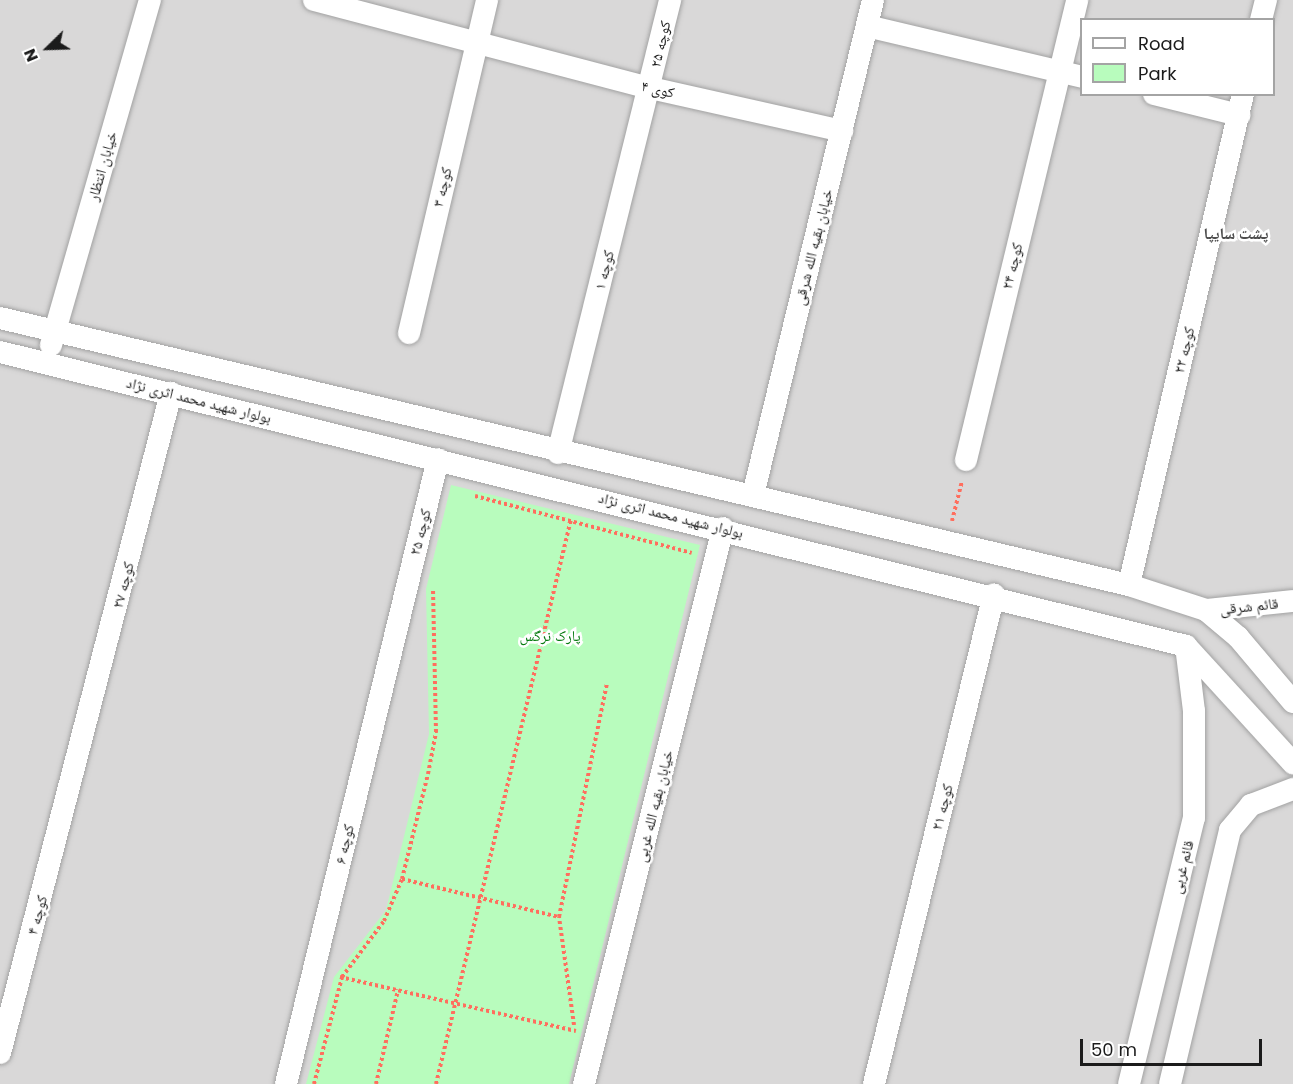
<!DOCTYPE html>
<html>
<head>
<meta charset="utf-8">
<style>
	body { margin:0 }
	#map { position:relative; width:1293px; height:1084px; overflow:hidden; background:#ede8df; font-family:Poppins,"Noto Naskh Arabic",sans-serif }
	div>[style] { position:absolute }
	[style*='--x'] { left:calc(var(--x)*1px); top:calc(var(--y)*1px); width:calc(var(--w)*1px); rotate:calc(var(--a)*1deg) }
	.residential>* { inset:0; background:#d9d8d8 }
	.park>* { inset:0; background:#b8fcbd }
	.path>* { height:4px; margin-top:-2px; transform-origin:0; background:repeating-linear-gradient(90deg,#ff6e5e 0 3px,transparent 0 6px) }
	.roads { filter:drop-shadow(0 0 2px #a2a2a2) drop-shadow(0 0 2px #a2a2a2) }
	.minor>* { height:22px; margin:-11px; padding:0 11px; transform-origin:11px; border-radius:11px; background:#fff }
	span { translate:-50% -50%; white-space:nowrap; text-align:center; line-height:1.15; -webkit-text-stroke:5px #fff; paint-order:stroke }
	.street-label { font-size:15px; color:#1b1b1b }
	.park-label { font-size:15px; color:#067b0f }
	.neighbourhood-label { font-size:16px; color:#4e4e4e; font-weight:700 }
	.legend { position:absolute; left:1080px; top:18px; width:195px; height:78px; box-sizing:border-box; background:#fff; border:2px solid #a4a4a4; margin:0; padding:8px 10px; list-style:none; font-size:18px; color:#1b1b1b }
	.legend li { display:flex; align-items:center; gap:12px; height:30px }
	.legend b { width:30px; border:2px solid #a4a4a4 }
	.north { position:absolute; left:18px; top:18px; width:60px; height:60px; -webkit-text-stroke:4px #fff; paint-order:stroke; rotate:247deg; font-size:16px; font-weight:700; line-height:24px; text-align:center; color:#1b1b1b }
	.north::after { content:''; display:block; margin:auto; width:21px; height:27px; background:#1b1b1b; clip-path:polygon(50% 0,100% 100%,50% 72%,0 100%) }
	.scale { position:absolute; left:1080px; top:1039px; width:182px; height:27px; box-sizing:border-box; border:3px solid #1b1b1b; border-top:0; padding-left:8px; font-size:18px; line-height:21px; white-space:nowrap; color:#1b1b1b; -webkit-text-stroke:4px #fff; paint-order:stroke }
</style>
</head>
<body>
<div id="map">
	<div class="residential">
		<i style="clip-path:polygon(evenodd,0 0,1293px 0,1293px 1084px,0 1084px,0 0,1082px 20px,1274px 20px,1274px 94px,1082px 94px,1082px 20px)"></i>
	</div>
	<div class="park">
		<i style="clip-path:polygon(451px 485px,700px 545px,569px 1084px,306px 1084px,334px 977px,386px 910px,429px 734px,426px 589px)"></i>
	</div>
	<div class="path">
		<i style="--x:475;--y:496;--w:224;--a:14.7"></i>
		<i style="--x:952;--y:521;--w:41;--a:-76"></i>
		<i style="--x:402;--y:879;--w:162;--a:13.6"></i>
		<i style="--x:340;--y:977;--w:242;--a:12.9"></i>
		<i style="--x:574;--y:1025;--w:109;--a:-97.9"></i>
		<i style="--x:559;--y:917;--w:238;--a:-78.4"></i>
		<i style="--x:314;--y:1084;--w:111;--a:-75.3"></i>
		<i style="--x:342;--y:977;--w:70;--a:-53.1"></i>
		<i style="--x:384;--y:921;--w:46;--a:-66.8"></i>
		<i style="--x:402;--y:879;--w:108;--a:-76.1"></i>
		<i style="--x:428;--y:774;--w:43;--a:-79.2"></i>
		<i style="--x:436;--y:732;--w:144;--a:-91.2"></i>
		<i style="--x:376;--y:1084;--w:97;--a:-76.8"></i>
		<i style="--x:436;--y:1084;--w:581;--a:-76.56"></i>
	</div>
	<div class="roads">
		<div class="minor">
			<i style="--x:314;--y:0;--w:347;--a:14.7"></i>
			<i style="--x:650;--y:88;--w:197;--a:12.6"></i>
			<i style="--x:1261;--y:20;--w:21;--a:-76"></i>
			<i style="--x:867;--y:26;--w:221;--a:13.3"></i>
			<i style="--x:1154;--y:94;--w:88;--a:13.9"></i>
			<i style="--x:0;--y:318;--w:1160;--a:13.31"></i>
			<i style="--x:1129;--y:585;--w:81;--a:18"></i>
			<i style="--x:1206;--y:610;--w:42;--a:40.2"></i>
			<i style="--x:1238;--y:637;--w:85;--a:49.8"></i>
			<i style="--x:409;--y:333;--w:342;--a:-76.8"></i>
			<i style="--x:51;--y:345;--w:359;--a:-74"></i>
			<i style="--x:0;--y:352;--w:1222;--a:13.92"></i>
			<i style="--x:1186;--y:646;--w:159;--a:47.6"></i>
			<i style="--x:558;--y:453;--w:467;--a:-76.1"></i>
			<i style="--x:966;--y:460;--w:473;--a:-76.4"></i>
			<i style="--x:753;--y:495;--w:509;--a:-76.37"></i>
			<i style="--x:1129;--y:585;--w:504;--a:-76.93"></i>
			<i style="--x:1206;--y:610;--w:87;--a:-5.9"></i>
			<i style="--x:0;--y:1053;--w:682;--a:-75.47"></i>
			<i style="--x:286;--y:1084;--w:643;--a:-76.33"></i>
			<i style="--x:584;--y:1084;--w:573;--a:-75.96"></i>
			<i style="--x:874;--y:1084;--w:504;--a:-76.24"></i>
			<i style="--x:1129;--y:1084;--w:274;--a:-76.3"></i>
			<i style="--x:1194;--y:818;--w:107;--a:-90"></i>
			<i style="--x:1194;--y:711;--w:65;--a:-97"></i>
			<i style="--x:1170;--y:1084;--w:261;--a:-76.7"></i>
			<i style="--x:1230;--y:830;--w:33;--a:-50"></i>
			<i style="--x:1251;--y:805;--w:45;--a:-20.9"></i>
		</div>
	</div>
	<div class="street-label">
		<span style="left:660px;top:44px;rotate:-77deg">کوچه ۲۵</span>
		<span style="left:658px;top:89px;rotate:13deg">کوی ۴</span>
		<span style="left:102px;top:166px;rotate:-74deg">خیابان انتظار</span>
		<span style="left:442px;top:187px;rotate:-77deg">کوچه ۳</span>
		<span style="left:813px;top:247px;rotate:-76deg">خیابان بقیه الله شرقی</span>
		<span style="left:1012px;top:266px;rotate:-77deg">کوچه ۲۴</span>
		<span style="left:604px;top:270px;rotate:-76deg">کوچه ۱</span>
		<span style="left:1184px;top:350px;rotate:-77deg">کوچه ۲۲</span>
		<span style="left:199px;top:400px;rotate:14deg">بولوار شهید محمد اثری نژاد</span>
		<span style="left:671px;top:515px;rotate:14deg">بولوار شهید محمد اثری نژاد</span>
		<span style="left:420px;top:532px;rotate:-76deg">کوچه ۲۵</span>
		<span style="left:123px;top:585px;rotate:-76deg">کوچه ۲۷</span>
		<span style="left:1249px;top:606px;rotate:-6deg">قائم شرقی</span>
		<span style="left:654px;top:806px;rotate:-76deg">خیابان بقیه الله غربی</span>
		<span style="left:942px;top:807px;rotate:-76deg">کوچه ۲۱</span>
		<span style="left:344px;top:844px;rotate:-76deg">کوچه ۶</span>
		<span style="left:1182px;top:867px;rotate:-76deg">قائم غربی</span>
		<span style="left:37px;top:915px;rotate:-75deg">کوچه ۴</span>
	</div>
	<div class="park-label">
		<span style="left:550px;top:636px">پارک نرگس</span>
	</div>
	<div class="neighbourhood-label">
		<span style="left:1236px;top:234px">پشت سایپا</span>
	</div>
	<ul class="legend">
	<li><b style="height:8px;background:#fff"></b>Road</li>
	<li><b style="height:16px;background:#b8fcbd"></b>Park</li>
	</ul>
	<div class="north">N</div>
	<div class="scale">50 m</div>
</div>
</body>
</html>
